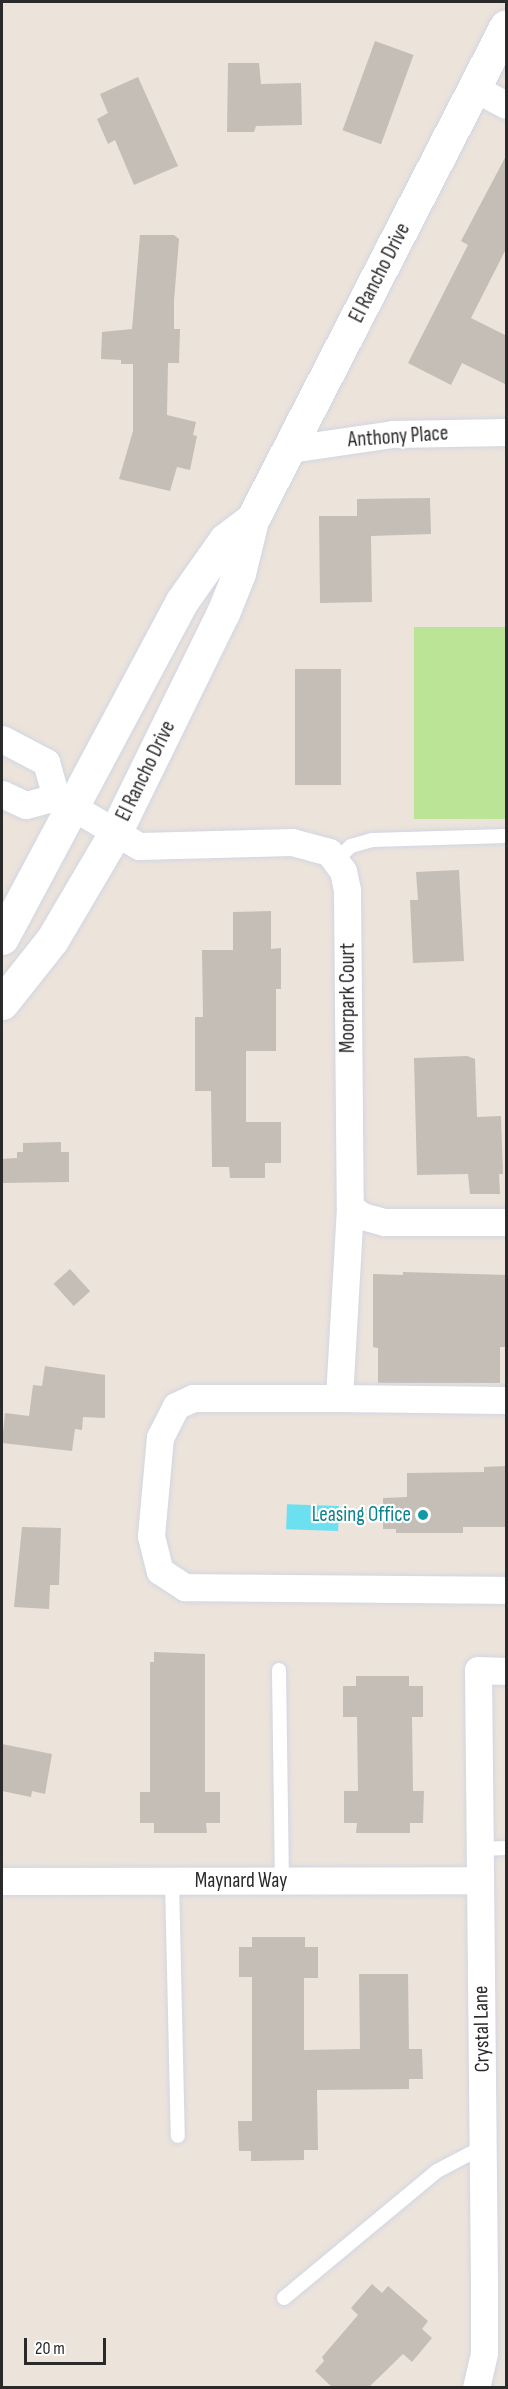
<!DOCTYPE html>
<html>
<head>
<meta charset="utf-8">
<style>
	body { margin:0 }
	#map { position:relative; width:508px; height:2389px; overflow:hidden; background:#ece3db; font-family:"Sofia Sans Condensed",sans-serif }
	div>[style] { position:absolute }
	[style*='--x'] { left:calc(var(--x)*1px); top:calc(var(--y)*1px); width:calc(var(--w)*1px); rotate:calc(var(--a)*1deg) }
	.green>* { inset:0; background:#bbe496; transform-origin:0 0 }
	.water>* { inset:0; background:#6cdff1; transform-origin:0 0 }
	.building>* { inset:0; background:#c4beb7; transform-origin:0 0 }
	.roads { filter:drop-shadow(0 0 2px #d1d6e3) drop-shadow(0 0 2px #d1d6e3) }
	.lane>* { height:14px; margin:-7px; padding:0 7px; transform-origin:7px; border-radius:7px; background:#fff }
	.street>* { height:27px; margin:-13.5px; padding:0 13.5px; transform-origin:13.5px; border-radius:13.5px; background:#fff }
	.secondary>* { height:33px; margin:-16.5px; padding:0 16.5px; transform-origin:16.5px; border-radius:16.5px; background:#fff }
	.dots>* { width:16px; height:16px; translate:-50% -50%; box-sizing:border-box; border:3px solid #fff; border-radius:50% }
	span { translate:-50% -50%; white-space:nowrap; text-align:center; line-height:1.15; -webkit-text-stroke:4.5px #fff; paint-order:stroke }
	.street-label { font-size:21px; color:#2a2a2a }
	.culture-label { font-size:21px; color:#0d838f }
	.right { translate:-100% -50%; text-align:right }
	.frame { position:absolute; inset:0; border:3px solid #2a2a2a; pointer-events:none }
	.scale { position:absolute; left:24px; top:2338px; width:82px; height:27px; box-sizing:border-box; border:3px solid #2a2a2a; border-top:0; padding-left:8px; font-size:18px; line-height:21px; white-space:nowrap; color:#2a2a2a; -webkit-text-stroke:4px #fff; paint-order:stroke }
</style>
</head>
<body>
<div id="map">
	<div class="green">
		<i style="left:506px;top:627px;width:192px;height:92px;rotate:90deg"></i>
	</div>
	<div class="water">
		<i style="left:339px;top:1506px;width:25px;height:52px;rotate:92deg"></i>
	</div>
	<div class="building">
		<i style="left:375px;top:41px;width:41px;height:95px;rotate:20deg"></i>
		<i style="clip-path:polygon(228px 63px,259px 63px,261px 84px,301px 83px,302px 125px,256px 126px,254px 132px,227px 132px)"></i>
		<i style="clip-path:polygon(138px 77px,178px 166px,134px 185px,115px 140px,108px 144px,97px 119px,108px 113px,100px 94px)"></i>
		<i style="clip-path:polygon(507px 154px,507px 247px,471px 318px,507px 336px,507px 385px,462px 363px,451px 385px,408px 363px,468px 245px,461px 241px)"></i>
		<i style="clip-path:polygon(140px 235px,174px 235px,179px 239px,174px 301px,174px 329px,180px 329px,179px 363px,168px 363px,167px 415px,196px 422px,193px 435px,197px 436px,190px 470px,177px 467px,170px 491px,119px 479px,133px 431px,133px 364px,121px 364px,121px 360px,101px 359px,102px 332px,132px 329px)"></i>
		<i style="clip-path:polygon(430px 498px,431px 534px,371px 536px,372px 602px,320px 603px,319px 516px,357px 516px,357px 499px)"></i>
		<i style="left:295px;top:669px;width:46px;height:116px"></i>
		<i style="clip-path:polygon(459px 870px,464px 961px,413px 963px,410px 900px,418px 900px,416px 872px)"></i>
		<i style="clip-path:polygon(271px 911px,271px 949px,281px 948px,281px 989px,276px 989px,276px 1051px,246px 1051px,246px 1122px,281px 1122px,281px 1163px,265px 1163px,265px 1178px,230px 1178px,229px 1167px,212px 1167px,211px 1091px,195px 1091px,195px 1017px,203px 1017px,202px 950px,233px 950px,233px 912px)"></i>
		<i style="clip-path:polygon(467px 1056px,475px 1059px,477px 1117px,501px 1116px,503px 1174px,499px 1174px,500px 1194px,470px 1194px,468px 1174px,417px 1175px,414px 1058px)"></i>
		<i style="clip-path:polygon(61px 1142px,61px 1152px,69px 1152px,69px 1182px,2px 1183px,2px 1159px,17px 1158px,17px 1152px,23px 1152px,23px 1143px)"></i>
		<i style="left:70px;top:1269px;width:30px;height:22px;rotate:48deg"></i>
		<i style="clip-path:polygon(403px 1272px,507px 1275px,507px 1347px,500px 1347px,500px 1383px,378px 1383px,378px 1348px,373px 1347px,373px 1274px,403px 1275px)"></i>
		<i style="clip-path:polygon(45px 1366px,105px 1375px,105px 1418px,83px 1417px,82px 1430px,75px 1429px,72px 1451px,2px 1443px,5px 1413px,29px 1416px,33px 1385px,42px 1386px)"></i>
		<i style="clip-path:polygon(507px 1466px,507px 1527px,463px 1527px,463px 1533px,396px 1533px,396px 1529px,383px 1529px,383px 1498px,407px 1497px,407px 1473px,484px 1472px,484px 1467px)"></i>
		<i style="clip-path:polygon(22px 1527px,61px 1528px,59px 1585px,50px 1585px,49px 1609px,14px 1607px)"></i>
		<i style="clip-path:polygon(154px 1652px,205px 1654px,205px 1792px,220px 1792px,220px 1823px,206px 1823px,207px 1833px,154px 1833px,154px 1823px,140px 1823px,140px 1792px,150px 1792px,150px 1662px,154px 1662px)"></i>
		<i style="clip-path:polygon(356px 1676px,409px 1676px,409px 1686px,423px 1686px,423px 1717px,412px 1717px,413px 1791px,424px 1791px,423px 1823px,410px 1823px,410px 1833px,356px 1833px,357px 1823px,344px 1823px,344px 1791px,358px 1791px,357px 1717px,343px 1717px,343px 1686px,356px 1686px)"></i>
		<i style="clip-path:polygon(2px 1744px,52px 1754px,45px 1794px,32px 1791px,31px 1797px,2px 1791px)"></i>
		<i style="clip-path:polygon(252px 1937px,305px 1937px,305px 1947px,318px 1947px,318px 1978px,304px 1978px,304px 2050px,360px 2049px,359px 1974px,408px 1974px,409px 2049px,422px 2049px,423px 2079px,409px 2079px,409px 2089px,317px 2090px,318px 2150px,304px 2150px,304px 2160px,251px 2161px,251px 2151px,239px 2151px,238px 2121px,252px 2121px,252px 1977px,239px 1977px,239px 1947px,252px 1947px)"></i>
		<i style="clip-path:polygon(372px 2284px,382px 2293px,388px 2286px,428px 2321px,422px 2329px,432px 2338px,412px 2362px,403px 2354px,368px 2388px,333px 2388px,315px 2371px,324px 2361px,322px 2357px,358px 2315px,351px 2308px)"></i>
	</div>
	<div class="roads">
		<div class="lane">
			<i style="--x:336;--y:860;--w:21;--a:-43"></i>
			<i style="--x:351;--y:846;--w:22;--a:-16"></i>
			<i style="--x:372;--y:840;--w:134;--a:-1.7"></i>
			<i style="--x:279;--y:1670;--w:211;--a:89.2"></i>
			<i style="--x:480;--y:1849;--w:26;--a:-2"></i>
			<i style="--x:172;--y:1881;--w:255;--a:88.7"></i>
			<i style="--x:284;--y:2298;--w:199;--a:-39.7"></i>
			<i style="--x:437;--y:2171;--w:52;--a:-27.6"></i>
		</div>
		<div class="street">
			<i style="--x:474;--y:88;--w:36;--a:28"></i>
			<i style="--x:290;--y:449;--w:104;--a:-8.3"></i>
			<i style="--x:393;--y:434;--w:113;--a:-1"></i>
			<i style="--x:2;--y:739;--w:50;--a:27.6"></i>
			<i style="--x:46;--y:762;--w:36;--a:74"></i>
			<i style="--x:2;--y:794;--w:26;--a:25"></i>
			<i style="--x:26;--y:805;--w:31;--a:-15"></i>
			<i style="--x:56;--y:797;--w:96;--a:30.6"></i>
			<i style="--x:139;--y:846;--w:153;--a:-1.5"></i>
			<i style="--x:292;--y:842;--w:38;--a:15"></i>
			<i style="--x:329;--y:852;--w:24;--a:54"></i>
			<i style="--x:343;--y:871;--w:19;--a:78"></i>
			<i style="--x:347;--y:890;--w:317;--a:89.5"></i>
			<i style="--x:350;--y:1207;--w:15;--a:37"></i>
			<i style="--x:362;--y:1216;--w:23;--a:15"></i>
			<i style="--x:384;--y:1222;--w:122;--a:0"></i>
			<i style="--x:350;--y:1207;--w:191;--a:93.3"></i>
			<i style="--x:339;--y:1398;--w:146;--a:180"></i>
			<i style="--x:193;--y:1398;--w:19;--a:155"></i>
			<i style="--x:176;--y:1406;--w:35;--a:117"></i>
			<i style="--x:160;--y:1437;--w:99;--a:95.2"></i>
			<i style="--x:151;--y:1536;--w:36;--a:76"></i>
			<i style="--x:160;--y:1571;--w:30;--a:33"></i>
			<i style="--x:185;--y:1587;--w:321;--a:0.5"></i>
			<i style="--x:339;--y:1398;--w:167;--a:0.7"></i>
			<i style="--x:2;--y:1881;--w:478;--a:-0.1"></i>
			<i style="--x:476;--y:2388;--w:36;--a:-77"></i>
			<i style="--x:484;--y:2353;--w:71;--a:-90"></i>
			<i style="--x:484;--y:2282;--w:612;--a:-90.56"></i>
			<i style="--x:478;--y:1670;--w:28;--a:2"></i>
		</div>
		<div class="secondary">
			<i style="--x:2;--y:938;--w:382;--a:-61.9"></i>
			<i style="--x:182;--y:601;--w:75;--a:-54.8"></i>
			<i style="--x:225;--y:540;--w:34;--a:-37"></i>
			<i style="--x:2;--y:1003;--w:80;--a:-51.6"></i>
			<i style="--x:52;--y:940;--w:124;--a:-59.5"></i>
			<i style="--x:115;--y:833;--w:245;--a:-63.9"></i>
			<i style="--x:223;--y:613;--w:43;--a:-68.2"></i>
			<i style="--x:239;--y:573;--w:55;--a:-76.2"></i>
			<i style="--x:252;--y:520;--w:555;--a:-62.79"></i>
		</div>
	</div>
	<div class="dots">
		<i style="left:423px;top:1515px;background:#0f9aa8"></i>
	</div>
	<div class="street-label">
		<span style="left:380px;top:273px;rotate:-63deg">El Rancho Drive</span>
		<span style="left:398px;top:437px;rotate:-4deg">Anthony Place</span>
		<span style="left:146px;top:771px;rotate:-64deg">El Rancho Drive</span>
		<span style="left:348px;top:998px;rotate:-90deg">Moorpark Court</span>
		<span style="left:241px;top:1881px">Maynard Way</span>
		<span style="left:482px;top:2029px;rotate:-91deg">Crystal Lane</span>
	</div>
	<div class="culture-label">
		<span class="right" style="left:411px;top:1515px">Leasing Office</span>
	</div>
	<div class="frame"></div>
	<div class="scale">20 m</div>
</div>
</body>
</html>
